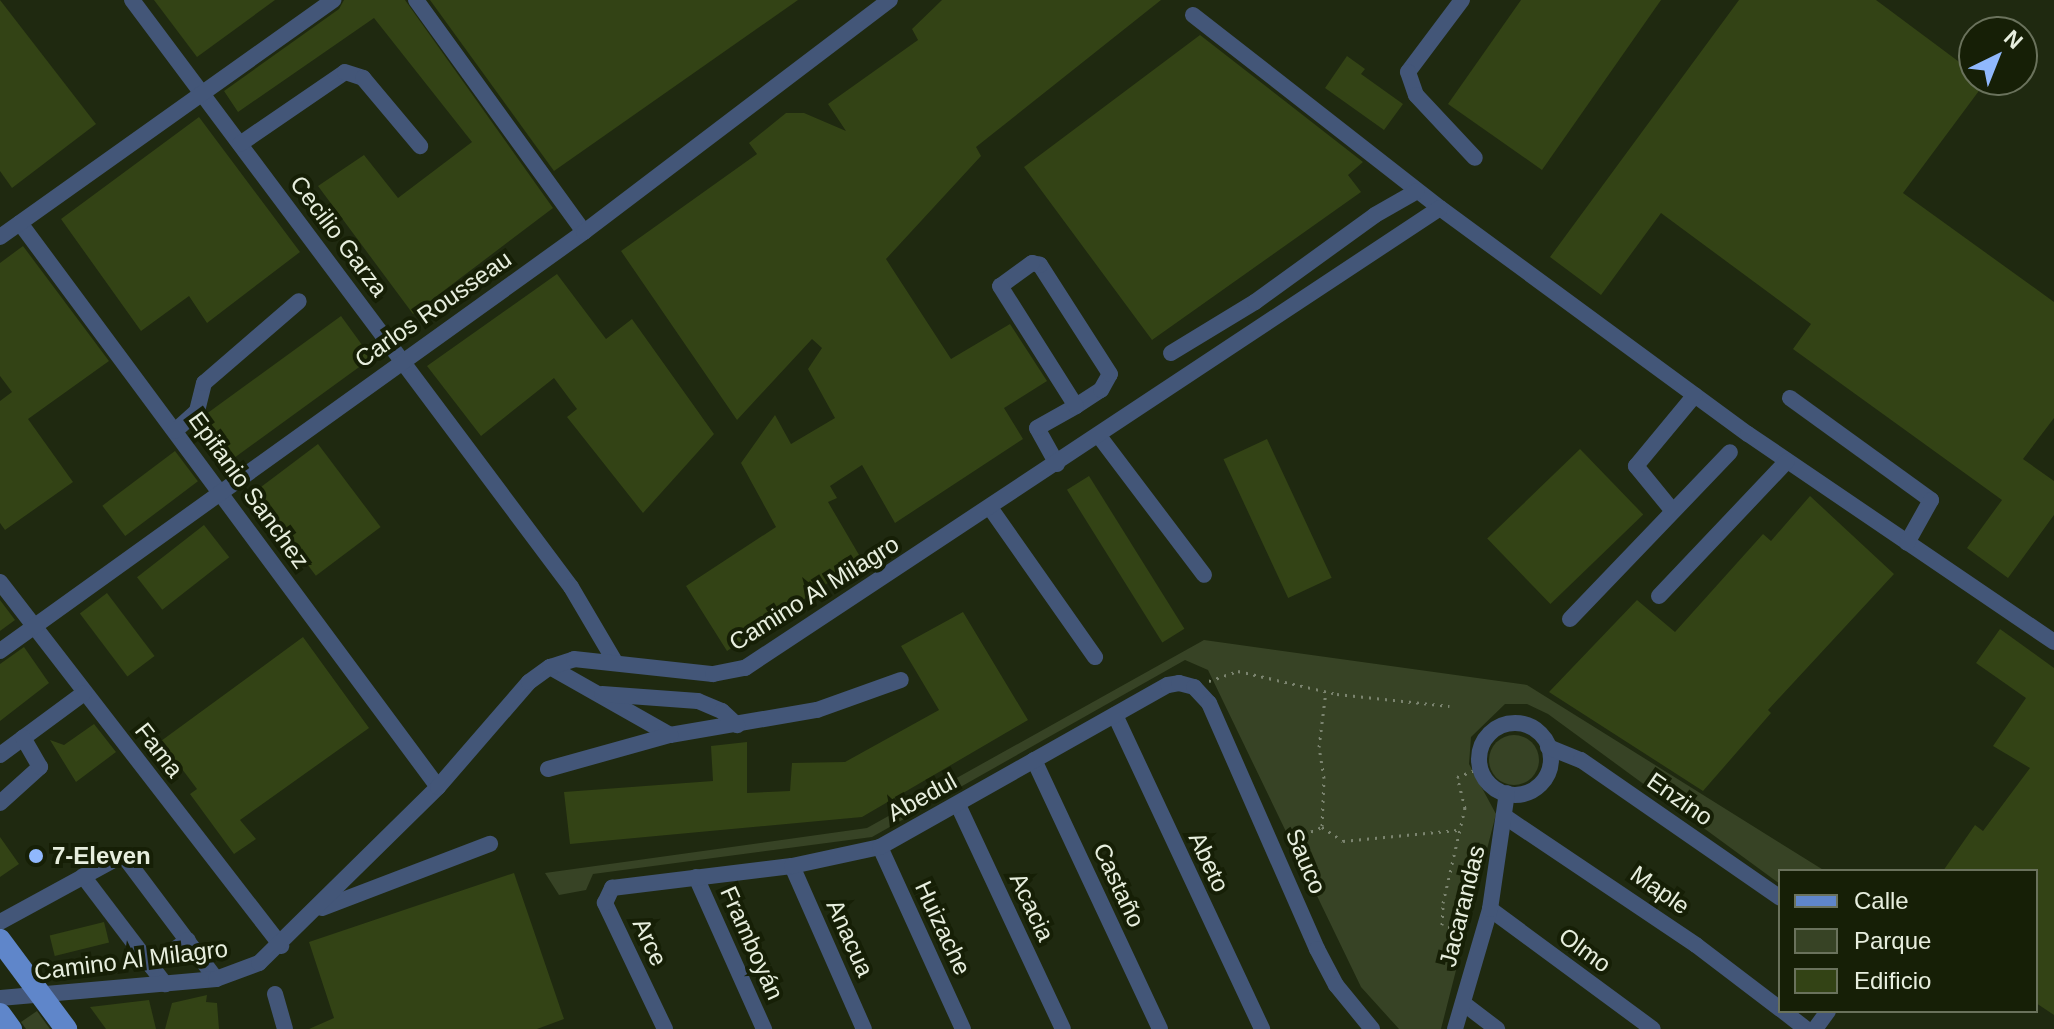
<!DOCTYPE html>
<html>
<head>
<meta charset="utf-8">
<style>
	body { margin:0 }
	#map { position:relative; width:2054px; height:1029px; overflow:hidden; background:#1f2910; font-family:Helvetica,sans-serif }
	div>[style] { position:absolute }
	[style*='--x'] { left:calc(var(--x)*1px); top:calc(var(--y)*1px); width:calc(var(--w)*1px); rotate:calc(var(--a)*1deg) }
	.green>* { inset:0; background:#374325 }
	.round { border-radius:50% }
	.building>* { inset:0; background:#334315; transform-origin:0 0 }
	.path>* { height:3px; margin-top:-1.5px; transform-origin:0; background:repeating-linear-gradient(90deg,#7b846f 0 2px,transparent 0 8px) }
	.minor>* { height:16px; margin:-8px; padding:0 8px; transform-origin:8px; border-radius:8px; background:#435678 }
	.minor>.ring { margin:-8px; padding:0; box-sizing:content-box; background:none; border:16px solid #435678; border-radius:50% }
	.major>* { height:22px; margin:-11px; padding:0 11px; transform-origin:11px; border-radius:11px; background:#5f86ca }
	.dots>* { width:22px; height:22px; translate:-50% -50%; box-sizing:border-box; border:4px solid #161f06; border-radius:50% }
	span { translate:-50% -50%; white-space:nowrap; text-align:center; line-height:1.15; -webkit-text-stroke:8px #161f06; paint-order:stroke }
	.street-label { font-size:24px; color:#e7eede }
	.poi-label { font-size:24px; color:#e7eede; font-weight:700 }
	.left { translate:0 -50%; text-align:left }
	.legend { position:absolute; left:1778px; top:869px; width:260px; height:144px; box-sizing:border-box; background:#161f06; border:2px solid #6a725c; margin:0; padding:10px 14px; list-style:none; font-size:24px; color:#e7eede }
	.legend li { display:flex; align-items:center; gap:16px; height:40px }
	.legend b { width:40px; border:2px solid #6a725c }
	.north { position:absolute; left:1958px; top:16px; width:80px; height:80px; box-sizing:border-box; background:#161f06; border:2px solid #6a725c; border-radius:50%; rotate:43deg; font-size:22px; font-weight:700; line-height:32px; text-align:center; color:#e7eede }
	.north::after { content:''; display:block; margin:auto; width:28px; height:36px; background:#90b8fd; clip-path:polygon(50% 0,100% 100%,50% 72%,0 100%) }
</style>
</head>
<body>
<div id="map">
	<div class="green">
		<i style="clip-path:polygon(1204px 640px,1527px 685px,1825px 871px,1780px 871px,1780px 884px,1548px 714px,1527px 704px,1505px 704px,1471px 737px,1469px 764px,1496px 814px,1441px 1029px,1399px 1029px,1361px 987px,1208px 670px,1185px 660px,872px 837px,593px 874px,586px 890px,559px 895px,545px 873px,867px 828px)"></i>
		<i class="round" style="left:1489px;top:735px;width:50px;height:50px"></i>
		<i style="clip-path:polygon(37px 1011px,50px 1029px,26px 1029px,21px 1022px)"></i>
	</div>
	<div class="building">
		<i style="clip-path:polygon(0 0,96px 124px,12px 188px,0 171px)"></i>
		<i style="clip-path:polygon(154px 0,275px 0,197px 57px)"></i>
		<i style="clip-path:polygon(344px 0,405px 0,553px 208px,413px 314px,318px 186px,364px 155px,398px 198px,472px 142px,374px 18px,238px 112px,224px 91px,339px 9px)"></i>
		<i style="clip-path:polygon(430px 0,798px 0,554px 171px)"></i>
		<i style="clip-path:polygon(942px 0,1161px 0,976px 147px,981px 156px,886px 259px,951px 359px,1010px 324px,1047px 381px,1004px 408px,1023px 439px,895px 523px,862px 465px,830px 486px,837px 498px,828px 502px,862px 560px,727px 651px,686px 586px,776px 527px,741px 463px,775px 415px,791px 444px,835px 418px,808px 369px,822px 348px,812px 339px,737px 420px,621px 251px,757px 154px,749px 143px,786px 113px,804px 113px,846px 131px,828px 104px,918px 40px,912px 29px)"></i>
		<i style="clip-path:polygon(1521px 0,1661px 0,1542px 170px,1448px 104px)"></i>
		<i style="clip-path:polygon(1739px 0,1876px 0,1974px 73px,1974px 80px,1987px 80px,1903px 193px,2054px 302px,2054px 418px,2023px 459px,2054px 481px,2054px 515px,2008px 578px,1967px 548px,2002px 500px,1793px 349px,1811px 324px,1661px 213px,1601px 295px,1550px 257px)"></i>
		<i style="clip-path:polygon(1200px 35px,1363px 162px,1348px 175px,1361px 192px,1152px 340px,1024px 167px)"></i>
		<i style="clip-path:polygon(1347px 56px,1365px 69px,1361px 74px,1403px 104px,1384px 130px,1325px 88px)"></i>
		<i style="clip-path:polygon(199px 117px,300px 252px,207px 323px,189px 296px,141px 331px,61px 219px)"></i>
		<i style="clip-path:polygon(23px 246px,109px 361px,28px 419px,73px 482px,5px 530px,0 523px,0 401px,12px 392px,0 376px,0 263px)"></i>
		<i style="clip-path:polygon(557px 274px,606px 339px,632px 319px,714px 434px,643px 513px,567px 417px,577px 409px,554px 378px,481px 436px,427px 366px)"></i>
		<i style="left:341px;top:316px;width:52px;height:181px;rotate:54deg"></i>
		<i style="left:1267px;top:439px;width:153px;height:48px;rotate:65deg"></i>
		<i style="left:318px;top:444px;width:104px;height:81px;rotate:53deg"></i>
		<i style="left:1580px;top:449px;width:91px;height:129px;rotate:46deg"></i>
		<i style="left:175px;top:451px;width:38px;height:91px;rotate:53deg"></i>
		<i style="left:1089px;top:476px;width:180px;height:26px;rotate:58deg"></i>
		<i style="clip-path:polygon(1810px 496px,1894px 574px,1768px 710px,1771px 713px,1703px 791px,1549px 692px,1637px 600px,1675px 632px,1763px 534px,1771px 541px)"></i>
		<i style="left:204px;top:525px;width:41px;height:85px;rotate:52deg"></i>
		<i style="left:107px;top:593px;width:79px;height:34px;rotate:53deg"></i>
		<i style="clip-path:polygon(0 600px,15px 620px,0 631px)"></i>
		<i style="clip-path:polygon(963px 612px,1028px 720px,862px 817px,570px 844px,564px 792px,713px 781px,711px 746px,747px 742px,747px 793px,790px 791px,792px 763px,845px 762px,939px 710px,901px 646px)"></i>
		<i style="clip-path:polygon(2000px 629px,2054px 668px,2054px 1015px,2036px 1003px,2036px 871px,1943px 871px,1975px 825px,1983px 831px,2030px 768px,1993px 746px,2026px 698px,1976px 663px)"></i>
		<i style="clip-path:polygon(303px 637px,369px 728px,240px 820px,256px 839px,234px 854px,190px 794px,197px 789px,161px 741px)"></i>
		<i style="clip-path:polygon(24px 647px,49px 683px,0 721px,0 664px)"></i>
		<i style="clip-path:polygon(94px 724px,116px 752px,76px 782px,50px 740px,64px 745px)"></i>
		<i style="clip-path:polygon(0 837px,19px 864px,0 877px)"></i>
		<i style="clip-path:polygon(514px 873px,564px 1019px,537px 1029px,309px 1029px,334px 1018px,309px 942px)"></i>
		<i style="left:104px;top:922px;width:21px;height:56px;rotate:76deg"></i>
		<i style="clip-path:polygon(207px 995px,206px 1002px,217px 1003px,219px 1029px,165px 1029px,172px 1003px)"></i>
		<i style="clip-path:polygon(149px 1000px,156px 1029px,106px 1029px,90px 1007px)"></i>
	</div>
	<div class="path">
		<i style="--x:1209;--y:681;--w:31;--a:-19"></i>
		<i style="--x:1238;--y:671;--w:102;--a:13.1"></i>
		<i style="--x:1337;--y:694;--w:113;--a:6.1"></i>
		<i style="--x:1322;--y:826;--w:48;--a:-87.6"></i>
		<i style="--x:1324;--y:778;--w:31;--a:-99"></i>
		<i style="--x:1319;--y:747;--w:56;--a:-82.9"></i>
		<i style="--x:1289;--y:841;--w:36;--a:-23"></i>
		<i style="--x:1322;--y:827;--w:25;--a:34"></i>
		<i style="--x:1343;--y:841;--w:115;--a:-5.5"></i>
		<i style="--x:1465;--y:933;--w:24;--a:-161"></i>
		<i style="--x:1442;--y:925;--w:22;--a:-87"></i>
		<i style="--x:1443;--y:903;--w:98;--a:-77"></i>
		<i style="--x:1465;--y:808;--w:32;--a:-104"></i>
		<i style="--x:1457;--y:777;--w:25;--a:-21"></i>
	</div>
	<div class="minor">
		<i style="--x:132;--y:0;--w:733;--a:53.21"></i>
		<i style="--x:571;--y:587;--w:85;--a:59.5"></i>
		<i style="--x:416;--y:0;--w:286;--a:54.1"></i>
		<i style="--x:1462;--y:0;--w:90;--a:126.9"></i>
		<i style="--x:1408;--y:72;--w:24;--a:71"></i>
		<i style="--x:1416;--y:95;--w:86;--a:46.9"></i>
		<i style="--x:1193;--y:15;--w:313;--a:38"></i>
		<i style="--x:1440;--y:208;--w:382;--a:36.3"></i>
		<i style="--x:1748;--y:434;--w:370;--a:34.2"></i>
		<i style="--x:240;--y:144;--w:127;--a:-34.4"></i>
		<i style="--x:345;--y:72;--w:19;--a:18"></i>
		<i style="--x:363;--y:78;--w:89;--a:50"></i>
		<i style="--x:20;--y:223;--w:702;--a:53.46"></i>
		<i style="--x:0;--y:237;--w:409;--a:-35.4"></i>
		<i style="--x:1171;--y:353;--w:98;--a:-31.3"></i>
		<i style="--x:1255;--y:302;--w:148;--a:-35.9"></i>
		<i style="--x:1375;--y:215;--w:48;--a:-29.7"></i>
		<i style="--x:1790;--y:398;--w:174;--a:35.9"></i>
		<i style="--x:1931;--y:500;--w:49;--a:119.2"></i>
		<i style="--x:175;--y:431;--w:30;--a:-42"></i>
		<i style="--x:197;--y:411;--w:29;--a:-76"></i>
		<i style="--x:204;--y:383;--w:125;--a:-40.8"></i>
		<i style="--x:1099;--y:436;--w:174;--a:52.9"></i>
		<i style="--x:1057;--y:464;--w:41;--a:-119.1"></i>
		<i style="--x:1037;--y:428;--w:45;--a:-29.4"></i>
		<i style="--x:1076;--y:406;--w:30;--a:-33"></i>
		<i style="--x:1101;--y:390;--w:18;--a:-61"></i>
		<i style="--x:1110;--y:374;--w:130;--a:-122.7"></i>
		<i style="--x:1040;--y:265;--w:8;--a:-166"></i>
		<i style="--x:1032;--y:263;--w:39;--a:144"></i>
		<i style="--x:1000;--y:286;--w:142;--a:57.7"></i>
		<i style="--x:991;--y:509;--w:181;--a:54.9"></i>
		<i style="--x:1672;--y:510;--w:57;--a:-129.3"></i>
		<i style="--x:1636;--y:466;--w:92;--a:-50.3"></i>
		<i style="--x:0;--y:582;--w:460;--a:52.3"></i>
		<i style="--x:1659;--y:596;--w:186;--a:-46.5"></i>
		<i style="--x:1570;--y:619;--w:231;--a:-46.2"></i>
		<i style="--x:0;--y:651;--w:719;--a:-35.66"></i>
		<i style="--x:584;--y:232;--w:384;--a:-37.2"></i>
		<i style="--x:550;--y:667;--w:138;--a:29.5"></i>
		<i style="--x:670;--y:735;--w:149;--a:-9.7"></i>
		<i style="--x:817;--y:710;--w:89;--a:-19.7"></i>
		<i style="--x:602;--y:694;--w:96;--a:4.2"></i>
		<i style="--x:698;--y:701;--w:26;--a:23"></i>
		<i style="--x:722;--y:711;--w:21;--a:43"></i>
		<i style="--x:1115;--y:715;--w:347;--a:64.9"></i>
		<i class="ring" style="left:1479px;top:723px;width:56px;height:56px"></i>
		<i style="--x:1548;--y:747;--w:35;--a:22"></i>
		<i style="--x:1581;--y:760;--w:242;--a:34.7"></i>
		<i style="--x:0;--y:755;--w:104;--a:-36.4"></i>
		<i style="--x:1034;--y:760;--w:297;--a:64.9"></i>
		<i style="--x:548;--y:769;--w:127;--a:-15.6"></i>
		<i style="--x:0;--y:803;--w:54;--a:-42"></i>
		<i style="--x:40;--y:767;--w:34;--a:-120"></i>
		<i style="--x:958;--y:805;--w:247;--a:64.9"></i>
		<i style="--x:1507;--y:818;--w:228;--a:33.9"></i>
		<i style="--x:1696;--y:945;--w:106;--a:37.3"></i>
		<i style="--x:880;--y:847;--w:200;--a:65.5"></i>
		<i style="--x:792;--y:866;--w:178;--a:66.2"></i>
		<i style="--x:83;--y:876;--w:136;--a:52.8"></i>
		<i style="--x:696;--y:877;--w:167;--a:65.9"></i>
		<i style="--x:322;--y:908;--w:180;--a:-20.9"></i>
		<i style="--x:1490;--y:909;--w:202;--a:36.4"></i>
		<i style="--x:0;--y:922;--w:140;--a:-28.6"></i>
		<i style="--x:123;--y:855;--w:155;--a:53.1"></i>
		<i style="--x:151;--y:966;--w:45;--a:-35.1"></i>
		<i style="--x:275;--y:994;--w:36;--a:74"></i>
		<i style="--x:0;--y:998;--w:217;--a:-5"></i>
		<i style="--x:216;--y:979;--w:46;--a:-20.4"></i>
		<i style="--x:259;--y:963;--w:251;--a:-44.5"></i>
		<i style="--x:438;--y:787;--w:139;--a:-49.1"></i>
		<i style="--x:529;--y:682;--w:26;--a:-36"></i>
		<i style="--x:550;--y:667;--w:25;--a:-18"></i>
		<i style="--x:574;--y:659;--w:140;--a:6.2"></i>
		<i style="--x:713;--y:674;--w:33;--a:-11"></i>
		<i style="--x:745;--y:668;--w:833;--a:-33.5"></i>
		<i style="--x:1463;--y:1003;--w:43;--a:37.4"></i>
		<i style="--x:1783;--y:1011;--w:29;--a:38"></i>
		<i style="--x:665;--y:1029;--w:140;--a:-115.5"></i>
		<i style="--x:605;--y:903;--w:17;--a:-65"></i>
		<i style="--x:612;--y:888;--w:181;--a:-7"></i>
		<i style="--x:792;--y:866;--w:90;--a:-12.2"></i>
		<i style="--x:880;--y:847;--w:330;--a:-29.4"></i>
		<i style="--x:1168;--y:685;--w:11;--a:-10"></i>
		<i style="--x:1179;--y:683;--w:16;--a:15"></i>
		<i style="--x:1194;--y:687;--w:22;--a:47"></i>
		<i style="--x:1209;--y:703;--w:269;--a:66.3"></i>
		<i style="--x:1317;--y:949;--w:41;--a:62.2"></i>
		<i style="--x:1336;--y:985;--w:57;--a:50.7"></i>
		<i style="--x:1455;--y:1029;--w:125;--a:-73.7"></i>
		<i style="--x:1490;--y:909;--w:117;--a:-81.7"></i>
		<i style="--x:1815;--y:1029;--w:22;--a:-54"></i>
	</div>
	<div class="major">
		<i style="--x:0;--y:940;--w:111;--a:53.4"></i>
		<i style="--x:0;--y:1014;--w:19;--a:54"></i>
	</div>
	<div class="dots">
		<i style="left:36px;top:856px;background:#90b8fd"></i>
	</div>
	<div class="street-label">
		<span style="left:339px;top:236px;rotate:53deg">Cecilio Garza</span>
		<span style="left:433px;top:309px;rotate:-35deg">Carlos Rousseau</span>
		<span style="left:249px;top:490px;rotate:54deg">Epifanio Sanchez</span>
		<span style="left:814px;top:593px;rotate:-32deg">Camino Al Milagro</span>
		<span style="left:159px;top:750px;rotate:52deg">Fama</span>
		<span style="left:922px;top:797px;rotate:-29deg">Abedul</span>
		<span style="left:1680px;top:799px;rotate:35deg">Enzino</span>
		<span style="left:1306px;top:861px;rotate:67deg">Sauco</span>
		<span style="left:1209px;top:862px;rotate:65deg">Abeto</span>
		<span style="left:1119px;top:885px;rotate:65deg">Castaño</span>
		<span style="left:1660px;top:890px;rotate:35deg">Maple</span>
		<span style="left:1462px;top:906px;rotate:-76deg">Jacarandas</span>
		<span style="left:1032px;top:907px;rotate:65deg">Acacia</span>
		<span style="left:943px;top:928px;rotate:65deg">Huizache</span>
		<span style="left:850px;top:938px;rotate:66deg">Anacua</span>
		<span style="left:650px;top:942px;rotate:65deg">Arce</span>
		<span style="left:752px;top:943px;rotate:66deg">Framboyán</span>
		<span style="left:1585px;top:950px;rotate:36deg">Olmo</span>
		<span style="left:131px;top:960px;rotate:-7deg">Camino Al Milagro</span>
	</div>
	<div class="poi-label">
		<span class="left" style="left:52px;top:856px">7-Eleven</span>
	</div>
	<ul class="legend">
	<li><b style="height:10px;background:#5f86ca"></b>Calle</li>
	<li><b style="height:22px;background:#374325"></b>Parque</li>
	<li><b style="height:22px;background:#334315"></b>Edificio</li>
	</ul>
	<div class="north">N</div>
</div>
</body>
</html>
